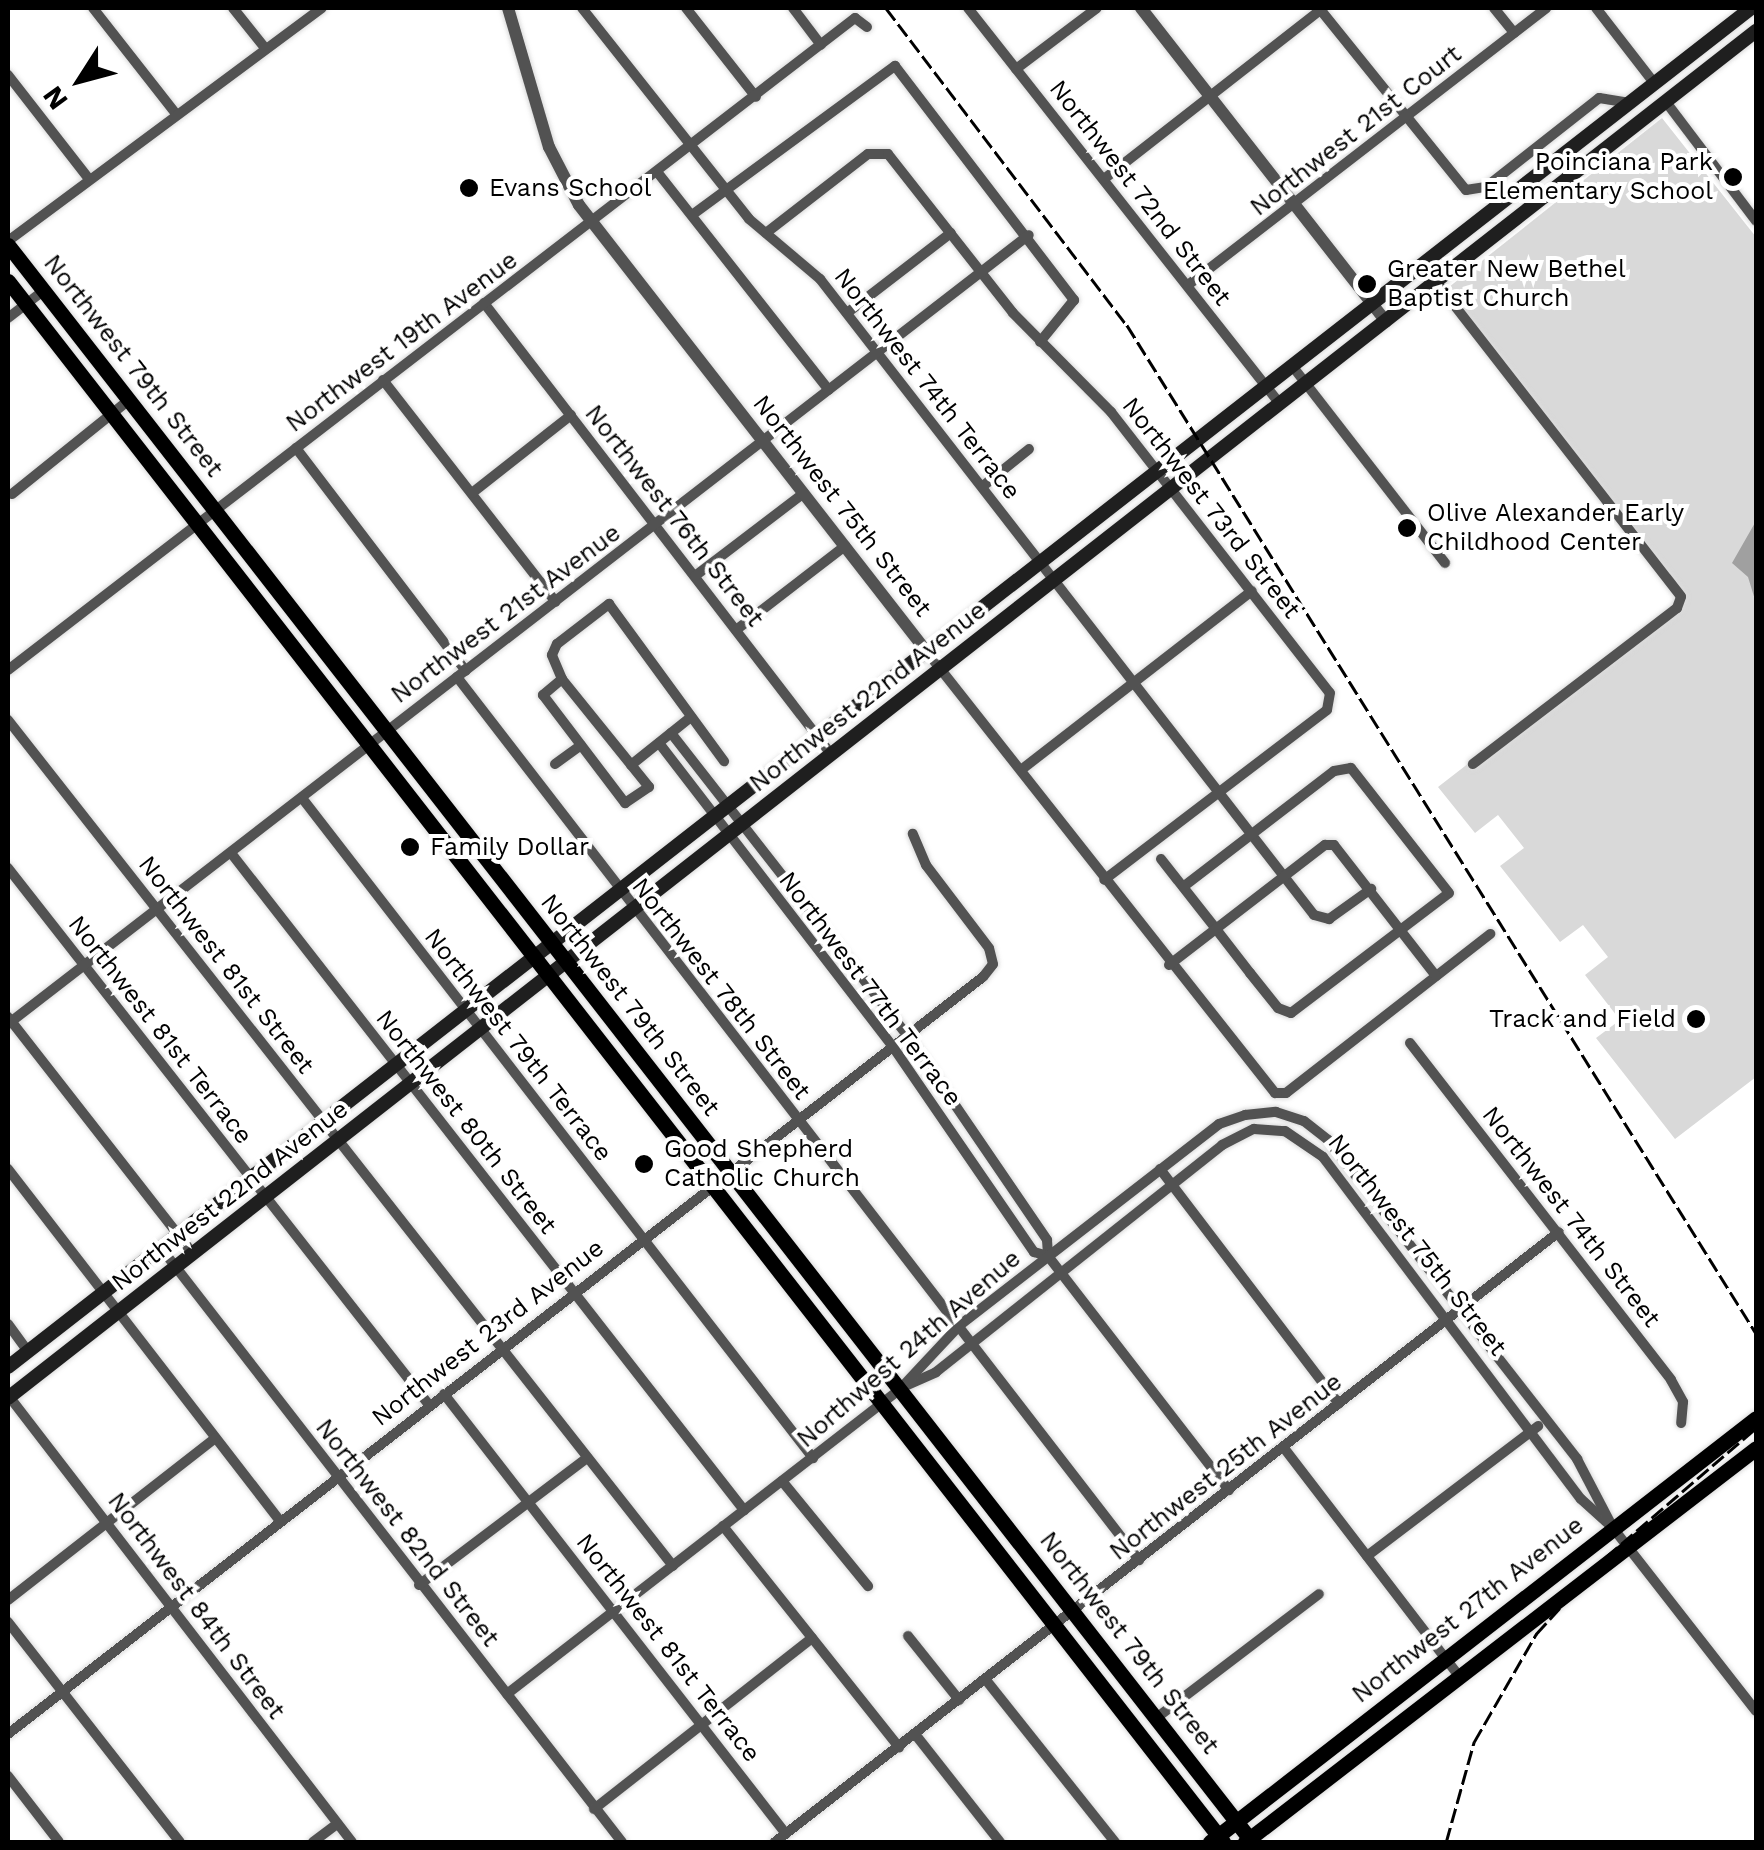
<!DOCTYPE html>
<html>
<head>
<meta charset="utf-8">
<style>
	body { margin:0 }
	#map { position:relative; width:1764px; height:1850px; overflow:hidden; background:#fff; font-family:"Work Sans",sans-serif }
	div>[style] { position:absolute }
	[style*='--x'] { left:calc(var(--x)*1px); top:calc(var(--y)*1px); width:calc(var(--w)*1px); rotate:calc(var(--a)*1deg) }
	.green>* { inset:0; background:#d9d9d9 }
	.water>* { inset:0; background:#a0a0a0 }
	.roads { filter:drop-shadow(0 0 2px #dbdbdb) drop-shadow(0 0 2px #dbdbdb) }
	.minor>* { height:10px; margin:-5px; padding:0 5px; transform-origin:5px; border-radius:5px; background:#525252 }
	.tertiary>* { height:12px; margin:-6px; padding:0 6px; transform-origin:6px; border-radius:6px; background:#525252 }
	.secondary>* { height:14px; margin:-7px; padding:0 7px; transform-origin:7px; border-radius:7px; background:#1f1f1f }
	.primary>* { height:15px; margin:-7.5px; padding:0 7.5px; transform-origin:7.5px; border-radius:7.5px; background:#000 }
	.rail>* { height:2.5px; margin-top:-1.25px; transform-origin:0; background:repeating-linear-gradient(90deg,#000 0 15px,transparent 0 20px) }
	.dots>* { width:28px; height:28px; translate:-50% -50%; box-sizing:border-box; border:5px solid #fff; border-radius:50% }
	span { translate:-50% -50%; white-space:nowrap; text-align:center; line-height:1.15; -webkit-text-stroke:8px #fff; paint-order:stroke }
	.street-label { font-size:25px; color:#000 }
	.poi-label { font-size:25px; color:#000 }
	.right { translate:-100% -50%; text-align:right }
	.left { translate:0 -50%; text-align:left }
	.frame { position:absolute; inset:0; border:10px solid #000; pointer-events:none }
	.north { position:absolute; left:30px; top:30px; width:100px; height:100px; -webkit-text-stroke:8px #fff; paint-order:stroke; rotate:234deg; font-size:28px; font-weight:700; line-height:40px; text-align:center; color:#000 }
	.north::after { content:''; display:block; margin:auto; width:35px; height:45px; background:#000; clip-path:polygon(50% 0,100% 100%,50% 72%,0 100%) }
</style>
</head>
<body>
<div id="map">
	<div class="green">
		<i style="clip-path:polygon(1662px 118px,1756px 237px,1756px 1077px,1675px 1139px,1596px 1038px,1620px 1020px,1585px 975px,1608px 957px,1583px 925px,1560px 942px,1500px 866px,1524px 848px,1498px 815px,1475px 833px,1438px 787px,1683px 597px,1444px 291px)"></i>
	</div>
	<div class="water">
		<i style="clip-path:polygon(1756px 521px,1756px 603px,1748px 577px,1732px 563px)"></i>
	</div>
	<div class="roads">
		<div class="minor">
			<i style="--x:93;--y:8;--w:135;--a:51.9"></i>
			<i style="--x:233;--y:8;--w:51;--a:51.3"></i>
			<i style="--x:582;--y:8;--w:269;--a:51.6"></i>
			<i style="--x:749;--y:219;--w:93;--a:40.2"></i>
			<i style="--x:820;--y:279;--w:805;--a:52.16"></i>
			<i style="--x:1314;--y:915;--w:16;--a:15"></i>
			<i style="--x:1329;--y:919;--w:52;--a:-35.5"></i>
			<i style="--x:686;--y:8;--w:113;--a:51.8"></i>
			<i style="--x:793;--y:8;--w:46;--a:52.9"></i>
			<i style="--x:968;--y:8;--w:504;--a:51.77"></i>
			<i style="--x:1319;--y:8;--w:234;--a:51.1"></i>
			<i style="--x:1466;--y:190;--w:20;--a:-9"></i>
			<i style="--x:1486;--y:187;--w:144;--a:-38.2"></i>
			<i style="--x:1599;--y:98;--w:31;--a:9"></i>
			<i style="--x:1494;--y:8;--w:32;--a:51"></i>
			<i style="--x:1596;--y:8;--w:96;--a:52.2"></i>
			<i style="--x:1016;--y:69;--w:101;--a:-37"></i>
			<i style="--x:8;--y:75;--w:132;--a:52.1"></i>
			<i style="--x:1666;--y:102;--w:149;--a:52.9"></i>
			<i style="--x:658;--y:173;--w:276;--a:51.8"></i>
			<i style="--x:1104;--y:179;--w:278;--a:-38"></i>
			<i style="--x:692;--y:215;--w:252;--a:-36.3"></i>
			<i style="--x:895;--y:66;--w:295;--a:52.6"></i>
			<i style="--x:1074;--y:300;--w:54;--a:129"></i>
			<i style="--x:766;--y:233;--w:129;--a:-37.8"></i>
			<i style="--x:868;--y:154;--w:20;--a:0"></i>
			<i style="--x:888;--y:154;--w:202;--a:51.8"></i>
			<i style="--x:1013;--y:313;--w:139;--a:45.3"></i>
			<i style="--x:1111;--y:412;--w:356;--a:52.1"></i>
			<i style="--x:1330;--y:693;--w:17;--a:100"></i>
			<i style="--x:1327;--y:710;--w:280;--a:142.7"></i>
			<i style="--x:8;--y:241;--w:391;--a:-36.6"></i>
			<i style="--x:1423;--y:265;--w:420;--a:52.1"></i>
			<i style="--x:1681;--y:597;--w:12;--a:110"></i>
			<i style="--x:1677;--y:608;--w:257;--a:142.6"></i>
			<i style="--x:1188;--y:285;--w:453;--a:-37.7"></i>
			<i style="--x:484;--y:303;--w:569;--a:52.43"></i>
			<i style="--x:847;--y:313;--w:131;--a:-37.6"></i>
			<i style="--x:8;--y:318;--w:44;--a:-37.6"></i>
			<i style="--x:1293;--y:367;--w:248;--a:52.2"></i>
			<i style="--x:383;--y:380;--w:281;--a:52.1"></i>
			<i style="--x:296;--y:448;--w:280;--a:52.7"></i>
			<i style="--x:983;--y:486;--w:59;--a:-38.8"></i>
			<i style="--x:472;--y:493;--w:126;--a:-38.2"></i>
			<i style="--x:12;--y:494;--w:150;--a:-38.8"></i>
			<i style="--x:695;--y:576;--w:137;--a:-37.3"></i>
			<i style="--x:736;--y:630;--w:138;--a:-37.6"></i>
			<i style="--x:927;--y:652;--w:562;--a:51.72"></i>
			<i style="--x:1275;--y:1093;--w:11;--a:0"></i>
			<i style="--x:1286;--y:1093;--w:259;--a:-37.9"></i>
			<i style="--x:8;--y:670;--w:1069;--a:-37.59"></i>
			<i style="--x:855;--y:18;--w:15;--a:37"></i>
			<i style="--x:457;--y:677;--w:1116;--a:52.32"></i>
			<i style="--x:562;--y:679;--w:25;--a:140"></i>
			<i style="--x:543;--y:695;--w:136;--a:52.8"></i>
			<i style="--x:625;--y:803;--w:29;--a:-34"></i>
			<i style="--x:649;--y:787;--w:139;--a:-128.9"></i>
			<i style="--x:562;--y:679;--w:26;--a:-113"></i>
			<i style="--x:552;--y:655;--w:12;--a:-66"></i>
			<i style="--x:557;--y:644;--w:66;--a:-37.6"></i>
			<i style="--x:609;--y:604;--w:195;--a:53.8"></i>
			<i style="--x:8;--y:720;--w:1076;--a:51.83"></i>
			<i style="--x:671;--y:733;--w:385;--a:52"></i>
			<i style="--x:908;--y:1036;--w:247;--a:55.7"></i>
			<i style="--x:1047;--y:1240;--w:16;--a:86"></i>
			<i style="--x:1048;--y:1256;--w:296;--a:52.3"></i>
			<i style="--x:659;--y:743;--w:384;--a:52.4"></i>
			<i style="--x:893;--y:1047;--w:249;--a:55.5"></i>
			<i style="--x:1034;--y:1252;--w:15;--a:16"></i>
			<i style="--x:555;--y:764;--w:32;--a:-36"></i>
			<i style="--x:631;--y:765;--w:77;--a:-38.7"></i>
			<i style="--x:1021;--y:770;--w:292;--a:-37.8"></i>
			<i style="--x:302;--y:798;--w:835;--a:52.25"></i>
			<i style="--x:231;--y:853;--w:834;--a:52.02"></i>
			<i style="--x:1161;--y:859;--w:89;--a:51.8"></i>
			<i style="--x:1216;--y:929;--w:56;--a:52.3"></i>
			<i style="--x:1250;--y:973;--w:45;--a:51.3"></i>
			<i style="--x:1278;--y:1008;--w:14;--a:21"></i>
			<i style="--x:1291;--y:1013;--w:198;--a:-37.2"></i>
			<i style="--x:1449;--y:893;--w:159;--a:-128.1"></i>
			<i style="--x:1351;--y:768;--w:17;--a:170"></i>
			<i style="--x:1334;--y:771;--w:190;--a:142.5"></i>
			<i style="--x:8;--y:868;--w:682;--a:51.9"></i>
			<i style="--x:1169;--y:965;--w:197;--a:-37.6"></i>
			<i style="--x:1325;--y:845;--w:9;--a:0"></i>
			<i style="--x:1334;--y:845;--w:166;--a:52.1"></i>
			<i style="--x:8;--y:1017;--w:301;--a:52"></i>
			<i style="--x:8;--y:1024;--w:1290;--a:-37.7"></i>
			<i style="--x:1410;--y:1043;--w:426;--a:52.2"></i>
			<i style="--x:1671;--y:1380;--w:25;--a:61"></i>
			<i style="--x:1683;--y:1402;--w:21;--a:95"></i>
			<i style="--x:8;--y:1169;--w:445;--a:52.3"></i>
			<i style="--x:1160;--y:1169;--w:295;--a:52.7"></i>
			<i style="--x:161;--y:1248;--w:752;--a:52.19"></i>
			<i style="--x:8;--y:1324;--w:34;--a:54"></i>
			<i style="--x:903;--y:1387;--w:36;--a:-24"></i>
			<i style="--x:936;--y:1372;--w:365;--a:-38.4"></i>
			<i style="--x:1222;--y:1145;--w:36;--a:-27"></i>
			<i style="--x:1254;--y:1129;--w:31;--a:4"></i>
			<i style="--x:1285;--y:1131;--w:46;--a:34.4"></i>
			<i style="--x:1323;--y:1157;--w:428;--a:53"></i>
			<i style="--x:1581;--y:1499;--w:43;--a:42.2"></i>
			<i style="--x:1613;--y:1528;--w:232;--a:52"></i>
			<i style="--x:444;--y:1394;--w:557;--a:52.14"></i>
			<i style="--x:8;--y:1395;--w:564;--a:52.42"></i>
			<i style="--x:1284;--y:1448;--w:289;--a:52.5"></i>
			<i style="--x:782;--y:1481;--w:136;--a:50.7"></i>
			<i style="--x:723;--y:1526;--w:283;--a:51.5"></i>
			<i style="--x:1367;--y:1556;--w:215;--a:-37.2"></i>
			<i style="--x:419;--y:1585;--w:211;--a:-37.1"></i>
			<i style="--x:8;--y:1600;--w:263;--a:-38"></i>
			<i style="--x:8;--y:1622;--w:279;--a:52"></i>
			<i style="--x:908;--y:1636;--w:82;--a:51.4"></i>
			<i style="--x:986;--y:1680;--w:207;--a:51.5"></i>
			<i style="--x:507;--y:1694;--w:499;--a:-37.8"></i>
			<i style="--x:901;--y:1388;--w:86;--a:-46.9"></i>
			<i style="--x:960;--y:1325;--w:328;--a:-37.8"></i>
			<i style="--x:1219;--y:1124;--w:28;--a:-19"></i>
			<i style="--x:1245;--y:1115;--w:31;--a:-6"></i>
			<i style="--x:1276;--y:1112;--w:29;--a:18"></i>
			<i style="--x:1304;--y:1121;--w:31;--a:38"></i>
			<i style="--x:1328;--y:1140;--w:405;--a:52"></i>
			<i style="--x:1577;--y:1459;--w:78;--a:62.4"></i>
			<i style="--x:1155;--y:1719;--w:206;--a:-37.3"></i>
			<i style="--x:8;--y:1734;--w:1234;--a:-37.83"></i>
			<i style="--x:983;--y:977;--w:16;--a:-52"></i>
			<i style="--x:993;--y:964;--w:16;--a:-104"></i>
			<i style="--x:989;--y:948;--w:104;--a:-127.2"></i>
			<i style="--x:926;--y:865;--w:34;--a:-113"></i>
			<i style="--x:915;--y:1734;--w:137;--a:51.8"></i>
			<i style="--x:8;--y:1776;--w:83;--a:52.3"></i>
			<i style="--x:594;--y:1809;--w:277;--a:-38.1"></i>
			<i style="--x:313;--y:1842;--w:30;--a:-37"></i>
			<i style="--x:775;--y:1842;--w:993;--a:-37.89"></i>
		</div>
		<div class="tertiary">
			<i style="--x:508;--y:8;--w:145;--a:73.6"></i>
			<i style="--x:549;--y:147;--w:65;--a:62.7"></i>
			<i style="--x:579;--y:205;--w:566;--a:52.1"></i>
			<i style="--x:1141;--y:8;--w:398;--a:52"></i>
		</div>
		<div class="secondary">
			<i style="--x:8;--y:1367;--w:2210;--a:-37.94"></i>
			<i style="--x:8;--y:1398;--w:2219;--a:-38.03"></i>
		</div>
		<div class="primary">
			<i style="--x:8;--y:245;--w:2024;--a:52.08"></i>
			<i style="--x:8;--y:281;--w:1978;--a:52.1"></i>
			<i style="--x:1210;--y:1842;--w:691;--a:-37.83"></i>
			<i style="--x:1245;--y:1842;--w:645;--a:-37.63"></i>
		</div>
	</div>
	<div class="rail">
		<i style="--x:886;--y:8;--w:398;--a:52.8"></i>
		<i style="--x:1127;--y:325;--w:1188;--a:58.04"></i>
		<i style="--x:1446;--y:1842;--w:104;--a:-74.4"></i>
		<i style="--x:1474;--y:1742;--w:125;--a:-60.1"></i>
		<i style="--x:1536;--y:1634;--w:104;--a:-47.7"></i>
		<i style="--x:1606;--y:1557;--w:198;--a:-40.7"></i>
	</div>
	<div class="dots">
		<i style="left:1733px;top:177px;background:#000"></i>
		<i style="left:469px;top:188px;background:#000"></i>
		<i style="left:1367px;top:284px;background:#000"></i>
		<i style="left:1407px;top:528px;background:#000"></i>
		<i style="left:410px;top:847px;background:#000"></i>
		<i style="left:1696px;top:1019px;background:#000"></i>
		<i style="left:644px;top:1164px;background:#000"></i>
	</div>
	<div class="street-label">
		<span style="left:1356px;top:131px;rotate:-38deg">Northwest 21st Court</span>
		<span style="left:1140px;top:193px;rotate:52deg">Northwest 72nd Street</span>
		<span style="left:402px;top:342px;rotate:-37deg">Northwest 19th Avenue</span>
		<span style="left:133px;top:366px;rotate:52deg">Northwest 79th Street</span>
		<span style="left:927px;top:384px;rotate:52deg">Northwest 74th Terrace</span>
		<span style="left:842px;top:506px;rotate:52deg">Northwest 75th Street</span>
		<span style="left:1211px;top:508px;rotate:52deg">Northwest 73rd Street</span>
		<span style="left:674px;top:516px;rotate:52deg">Northwest 76th Street</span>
		<span style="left:506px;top:614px;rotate:-37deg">Northwest 21st Avenue</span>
		<span style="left:868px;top:697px;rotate:-38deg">Northwest 22nd Avenue</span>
		<span style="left:226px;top:965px;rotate:52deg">Northwest 81st Street</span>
		<span style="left:721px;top:989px;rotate:52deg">Northwest 78th Street</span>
		<span style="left:870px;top:989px;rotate:53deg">Northwest 77th Terrace</span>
		<span style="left:630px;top:1005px;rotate:52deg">Northwest 79th Street</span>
		<span style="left:160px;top:1030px;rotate:52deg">Northwest 81st Terrace</span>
		<span style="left:518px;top:1045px;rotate:52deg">Northwest 79th Terrace</span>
		<span style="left:466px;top:1122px;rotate:52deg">Northwest 80th Street</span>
		<span style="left:230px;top:1196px;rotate:-38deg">Northwest 22nd Avenue</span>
		<span style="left:1571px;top:1217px;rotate:52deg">Northwest 74th Street</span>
		<span style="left:1417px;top:1245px;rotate:52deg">Northwest 75th Street</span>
		<span style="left:488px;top:1333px;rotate:-38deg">Northwest 23rd Avenue</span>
		<span style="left:909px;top:1349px;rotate:-41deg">Northwest 24th Avenue</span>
		<span style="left:1226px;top:1467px;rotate:-38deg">Northwest 25th Avenue</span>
		<span style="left:407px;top:1533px;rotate:52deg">Northwest 82nd Street</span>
		<span style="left:196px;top:1606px;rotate:53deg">Northwest 84th Street</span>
		<span style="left:1468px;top:1610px;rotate:-38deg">Northwest 27th Avenue</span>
		<span style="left:1129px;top:1643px;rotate:52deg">Northwest 79th Street</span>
		<span style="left:668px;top:1648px;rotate:52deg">Northwest 81st Terrace</span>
	</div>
	<div class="poi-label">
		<span class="right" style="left:1713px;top:177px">Poinciana Park<br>Elementary School</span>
		<span class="left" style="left:489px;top:188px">Evans School</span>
		<span class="left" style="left:1387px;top:284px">Greater New Bethel<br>Baptist Church</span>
		<span class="left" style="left:1427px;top:528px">Olive Alexander Early<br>Childhood Center</span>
		<span class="left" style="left:430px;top:847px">Family Dollar</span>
		<span class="right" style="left:1676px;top:1019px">Track and Field</span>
		<span class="left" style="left:664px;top:1164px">Good Shepherd<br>Catholic Church</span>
	</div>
	<div class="frame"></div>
	<div class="north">N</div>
</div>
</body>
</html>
